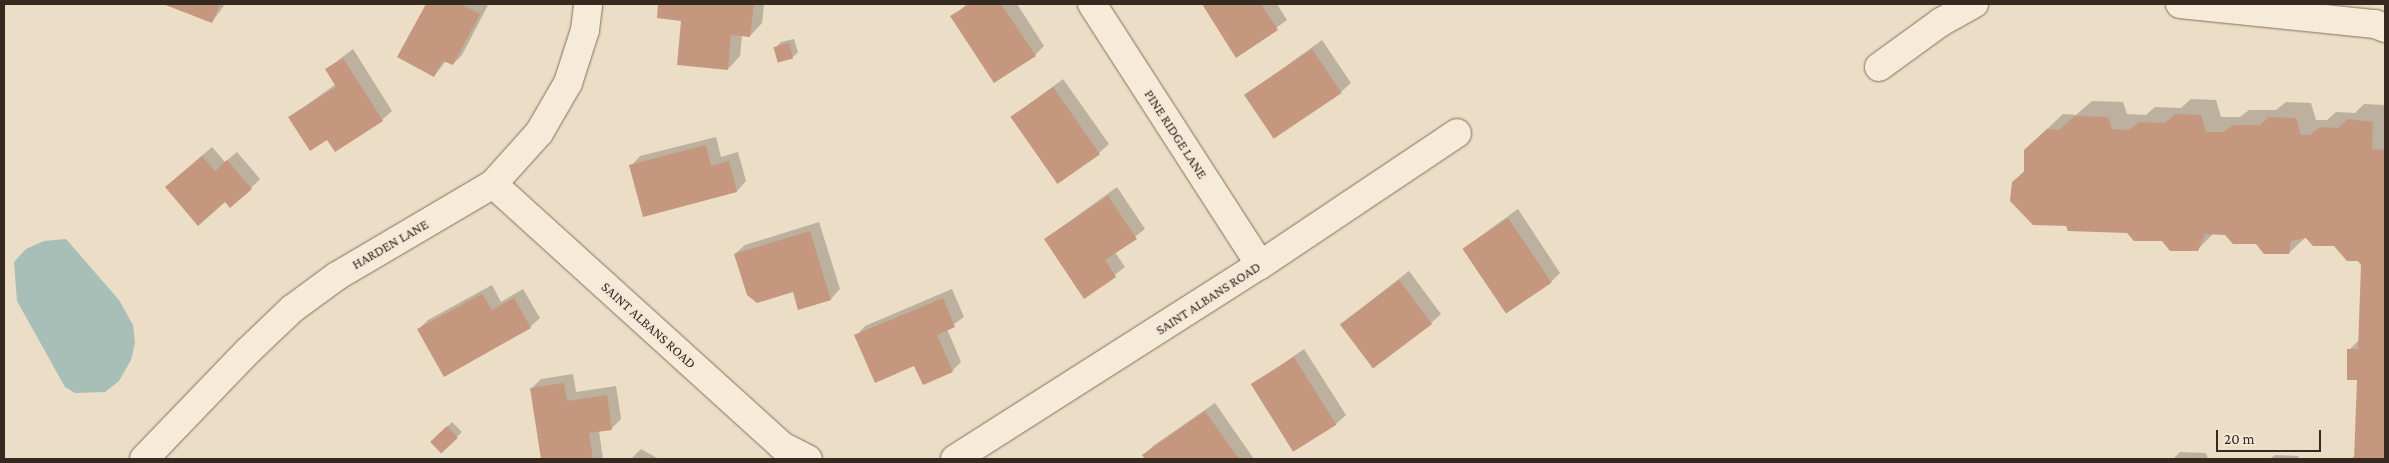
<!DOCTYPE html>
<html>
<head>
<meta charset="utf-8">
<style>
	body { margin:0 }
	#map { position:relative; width:2389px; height:463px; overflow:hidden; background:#ebddc6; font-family:"Crimson Pro",serif }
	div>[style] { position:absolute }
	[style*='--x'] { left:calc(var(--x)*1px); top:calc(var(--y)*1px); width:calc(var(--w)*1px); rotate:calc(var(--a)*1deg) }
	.water>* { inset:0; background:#a7bfb6 }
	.shadow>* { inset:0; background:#0003; transform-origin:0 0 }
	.building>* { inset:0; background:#c6977f; transform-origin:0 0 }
	.roads { filter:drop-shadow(0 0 1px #856f5d) drop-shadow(0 0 1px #856f5d) }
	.minor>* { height:28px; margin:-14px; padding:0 14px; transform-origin:14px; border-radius:14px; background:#f6ebd9 }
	span { translate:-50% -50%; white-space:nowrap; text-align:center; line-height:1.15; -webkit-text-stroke:4.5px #f3e8d5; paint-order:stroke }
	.street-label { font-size:14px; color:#362920 }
	.frame { position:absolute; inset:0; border:5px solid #362920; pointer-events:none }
	.scale { position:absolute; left:2216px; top:430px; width:105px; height:22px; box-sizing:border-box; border:2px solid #362920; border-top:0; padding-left:6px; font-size:15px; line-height:18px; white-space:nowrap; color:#362920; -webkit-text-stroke:4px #f3e8d5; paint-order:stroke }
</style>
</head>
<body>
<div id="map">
	<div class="water">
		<i style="clip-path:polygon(66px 239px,119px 300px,133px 325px,135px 343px,131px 360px,119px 381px,105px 392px,75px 393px,65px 387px,17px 301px,14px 262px,26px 249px,44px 241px)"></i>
	</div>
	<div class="shadow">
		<i style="clip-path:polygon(166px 4px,225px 4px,212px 22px)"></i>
		<i style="clip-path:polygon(427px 4px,488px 5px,462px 55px,453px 64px,446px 61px,434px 76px,399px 57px)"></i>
		<i style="clip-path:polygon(659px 4px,764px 4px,762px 23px,750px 36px,742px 35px,740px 56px,728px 69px,682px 19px,658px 17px)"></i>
		<i style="clip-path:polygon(967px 4px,1017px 4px,1044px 46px,1035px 55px,952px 17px)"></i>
		<i style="clip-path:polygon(1204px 4px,1277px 4px,1287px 20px,1237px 56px)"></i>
		<i style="clip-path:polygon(794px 39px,798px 52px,793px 57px,776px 47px,781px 42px)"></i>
		<i style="clip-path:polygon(1322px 40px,1351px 83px,1341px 92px,1246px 95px)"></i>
		<i style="clip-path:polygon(353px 49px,392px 111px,382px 120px,328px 138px,290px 117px,336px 84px,327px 69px)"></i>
		<i style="clip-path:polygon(1063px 79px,1109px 144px,1099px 153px,1011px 118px)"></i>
		<i style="clip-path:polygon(2191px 99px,2216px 100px,2221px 117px,2240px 117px,2249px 110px,2276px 110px,2286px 102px,2311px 103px,2316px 120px,2327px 120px,2336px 112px,2355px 113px,2364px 104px,2385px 105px,2385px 459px,2351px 459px,2356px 454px,2358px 378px,2349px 350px,2360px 339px,2362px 264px,2358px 260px,2335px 245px,2307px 236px,2289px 253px,2226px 234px,2213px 234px,2197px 250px,2127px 232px,2067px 224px,2013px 183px,2025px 170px,2025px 150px,2063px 114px,2076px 115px,2092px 101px,2123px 102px,2127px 114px,2146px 115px,2155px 107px,2181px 108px)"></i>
		<i style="clip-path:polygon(716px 137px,721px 157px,738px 152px,746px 181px,737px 191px,631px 166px,640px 156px)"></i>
		<i style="clip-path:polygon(212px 147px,225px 162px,237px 152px,260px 179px,251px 188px,176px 178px)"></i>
		<i style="clip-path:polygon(1117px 187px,1145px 229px,1115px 252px,1125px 267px,1084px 298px,1045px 239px)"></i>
		<i style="clip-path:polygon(1518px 209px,1560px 273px,1551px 282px,1464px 248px)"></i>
		<i style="clip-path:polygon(819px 222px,840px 289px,831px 299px,799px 308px,794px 290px,735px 254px,745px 245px)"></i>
		<i style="clip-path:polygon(1409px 271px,1441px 314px,1431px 323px,1341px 324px)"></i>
		<i style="clip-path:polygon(492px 285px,501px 302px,523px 289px,540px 318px,530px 327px,418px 330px,428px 320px)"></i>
		<i style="clip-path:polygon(952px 289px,964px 317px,947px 329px,961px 362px,952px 371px,915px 364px,856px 336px,865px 326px)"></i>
		<i style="clip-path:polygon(1304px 349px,1346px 415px,1336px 424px,1252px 385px)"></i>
		<i style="clip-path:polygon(573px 374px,576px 392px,616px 386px,621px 419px,611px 429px,599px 431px,603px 459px,543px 459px,532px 388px,541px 379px)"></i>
		<i style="clip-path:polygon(1215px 403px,1254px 459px,1147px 459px,1144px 455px,1153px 446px)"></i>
		<i style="left:452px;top:422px;width:14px;height:28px;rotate:45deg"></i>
		<i style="clip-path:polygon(641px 449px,659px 459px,631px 459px)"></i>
		<i style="clip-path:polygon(2180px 452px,2206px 453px,2208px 459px,2173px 459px)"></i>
		<i style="clip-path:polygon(2275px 455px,2298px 456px,2299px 459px,2270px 459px)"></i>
	</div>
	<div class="building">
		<i style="clip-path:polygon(163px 4px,220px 4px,212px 23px)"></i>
		<i style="clip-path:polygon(426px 4px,460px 4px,480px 14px,453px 65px,443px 61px,434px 77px,397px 57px)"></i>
		<i style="clip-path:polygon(658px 4px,754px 4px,750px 37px,731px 35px,728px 70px,677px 65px,681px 21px,657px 18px)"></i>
		<i style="clip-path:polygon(970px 4px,1001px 4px,1036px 56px,994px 83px,950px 16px)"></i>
		<i style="clip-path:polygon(1202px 4px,1261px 4px,1278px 30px,1236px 58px)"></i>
		<i style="left:789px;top:43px;width:16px;height:16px;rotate:75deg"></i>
		<i style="left:1312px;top:49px;width:53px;height:82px;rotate:56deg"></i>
		<i style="clip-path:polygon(343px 58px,383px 121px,335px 152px,327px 140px,310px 151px,288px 117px,336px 87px,325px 69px)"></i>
		<i style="left:1053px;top:87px;width:82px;height:52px;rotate:55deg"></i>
		<i style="clip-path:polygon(2175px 114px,2201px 115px,2206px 132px,2224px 132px,2233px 125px,2260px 125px,2269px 117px,2296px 118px,2301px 135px,2310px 135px,2320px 127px,2338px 128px,2348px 119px,2373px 122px,2372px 149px,2385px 150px,2385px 459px,2354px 459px,2357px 380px,2347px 380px,2347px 349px,2358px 349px,2361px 265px,2358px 261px,2347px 261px,2334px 246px,2313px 246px,2306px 238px,2291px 241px,2289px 254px,2264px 254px,2256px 244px,2233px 244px,2225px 235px,2205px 234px,2198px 251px,2170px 251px,2162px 241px,2134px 241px,2127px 233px,2068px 231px,2066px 226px,2033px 225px,2010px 201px,2012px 182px,2024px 172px,2024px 150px,2047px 129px,2059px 130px,2075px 116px,2108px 117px,2112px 129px,2129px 130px,2139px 122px,2165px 123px)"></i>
		<i style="clip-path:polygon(706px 145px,711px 166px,729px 161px,737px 192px,643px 217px,629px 165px)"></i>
		<i style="clip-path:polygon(202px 156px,215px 171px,227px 160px,252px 189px,230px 208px,225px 202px,198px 226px,165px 187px)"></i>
		<i style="clip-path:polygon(1108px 196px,1137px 239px,1105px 260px,1116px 277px,1084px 299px,1044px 239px)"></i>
		<i style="left:1508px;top:218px;width:78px;height:55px;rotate:56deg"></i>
		<i style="clip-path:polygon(810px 231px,831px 300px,798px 310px,793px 292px,757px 303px,747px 295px,734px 254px)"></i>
		<i style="left:1399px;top:280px;width:55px;height:74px;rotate:53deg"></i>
		<i style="clip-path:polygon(482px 294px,492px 310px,514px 298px,531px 328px,444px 377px,417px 329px)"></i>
		<i style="clip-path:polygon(943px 298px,955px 327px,937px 335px,953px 372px,923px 385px,914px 366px,875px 383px,854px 335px)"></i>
		<i style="left:1294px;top:357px;width:80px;height:51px;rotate:58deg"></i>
		<i style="clip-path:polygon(564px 383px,567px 401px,607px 395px,612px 430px,589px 433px,593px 459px,541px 459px,530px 388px)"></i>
		<i style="clip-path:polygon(1205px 411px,1239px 459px,1145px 459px,1142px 455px)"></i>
		<i style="left:447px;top:426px;width:16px;height:23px;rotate:47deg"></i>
	</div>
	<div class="roads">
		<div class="minor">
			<i style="--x:1092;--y:4;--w:310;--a:57.2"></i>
			<i style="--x:2180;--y:4;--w:196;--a:5.9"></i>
			<i style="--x:2375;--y:24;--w:11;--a:22"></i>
			<i style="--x:1879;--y:67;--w:77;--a:-36"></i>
			<i style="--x:1941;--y:22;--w:38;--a:-29"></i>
			<i style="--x:493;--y:184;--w:390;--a:42.2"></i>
			<i style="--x:782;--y:446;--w:29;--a:27"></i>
			<i style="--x:144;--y:459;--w:150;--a:-46.1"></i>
			<i style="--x:248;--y:351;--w:61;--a:-43.7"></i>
			<i style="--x:292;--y:309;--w:56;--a:-36.3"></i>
			<i style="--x:337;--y:276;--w:181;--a:-30.5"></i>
			<i style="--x:493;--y:184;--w:69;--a:-48"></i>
			<i style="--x:539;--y:133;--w:58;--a:-59.9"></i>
			<i style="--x:568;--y:83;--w:56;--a:-72.2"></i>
			<i style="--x:585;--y:30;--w:26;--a:-83"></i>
			<i style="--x:955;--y:459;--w:361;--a:-32.5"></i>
			<i style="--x:1260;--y:265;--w:237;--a:-33.8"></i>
		</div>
	</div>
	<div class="street-label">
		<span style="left:1176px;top:134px;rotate:57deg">PINE RIDGE LANE</span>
		<span style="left:390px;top:244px;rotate:-30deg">HARDEN LANE</span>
		<span style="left:1208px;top:298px;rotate:-33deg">SAINT ALBANS ROAD</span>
		<span style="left:649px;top:325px;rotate:42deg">SAINT ALBANS ROAD</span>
	</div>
	<div class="frame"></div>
	<div class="scale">20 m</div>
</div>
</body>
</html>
